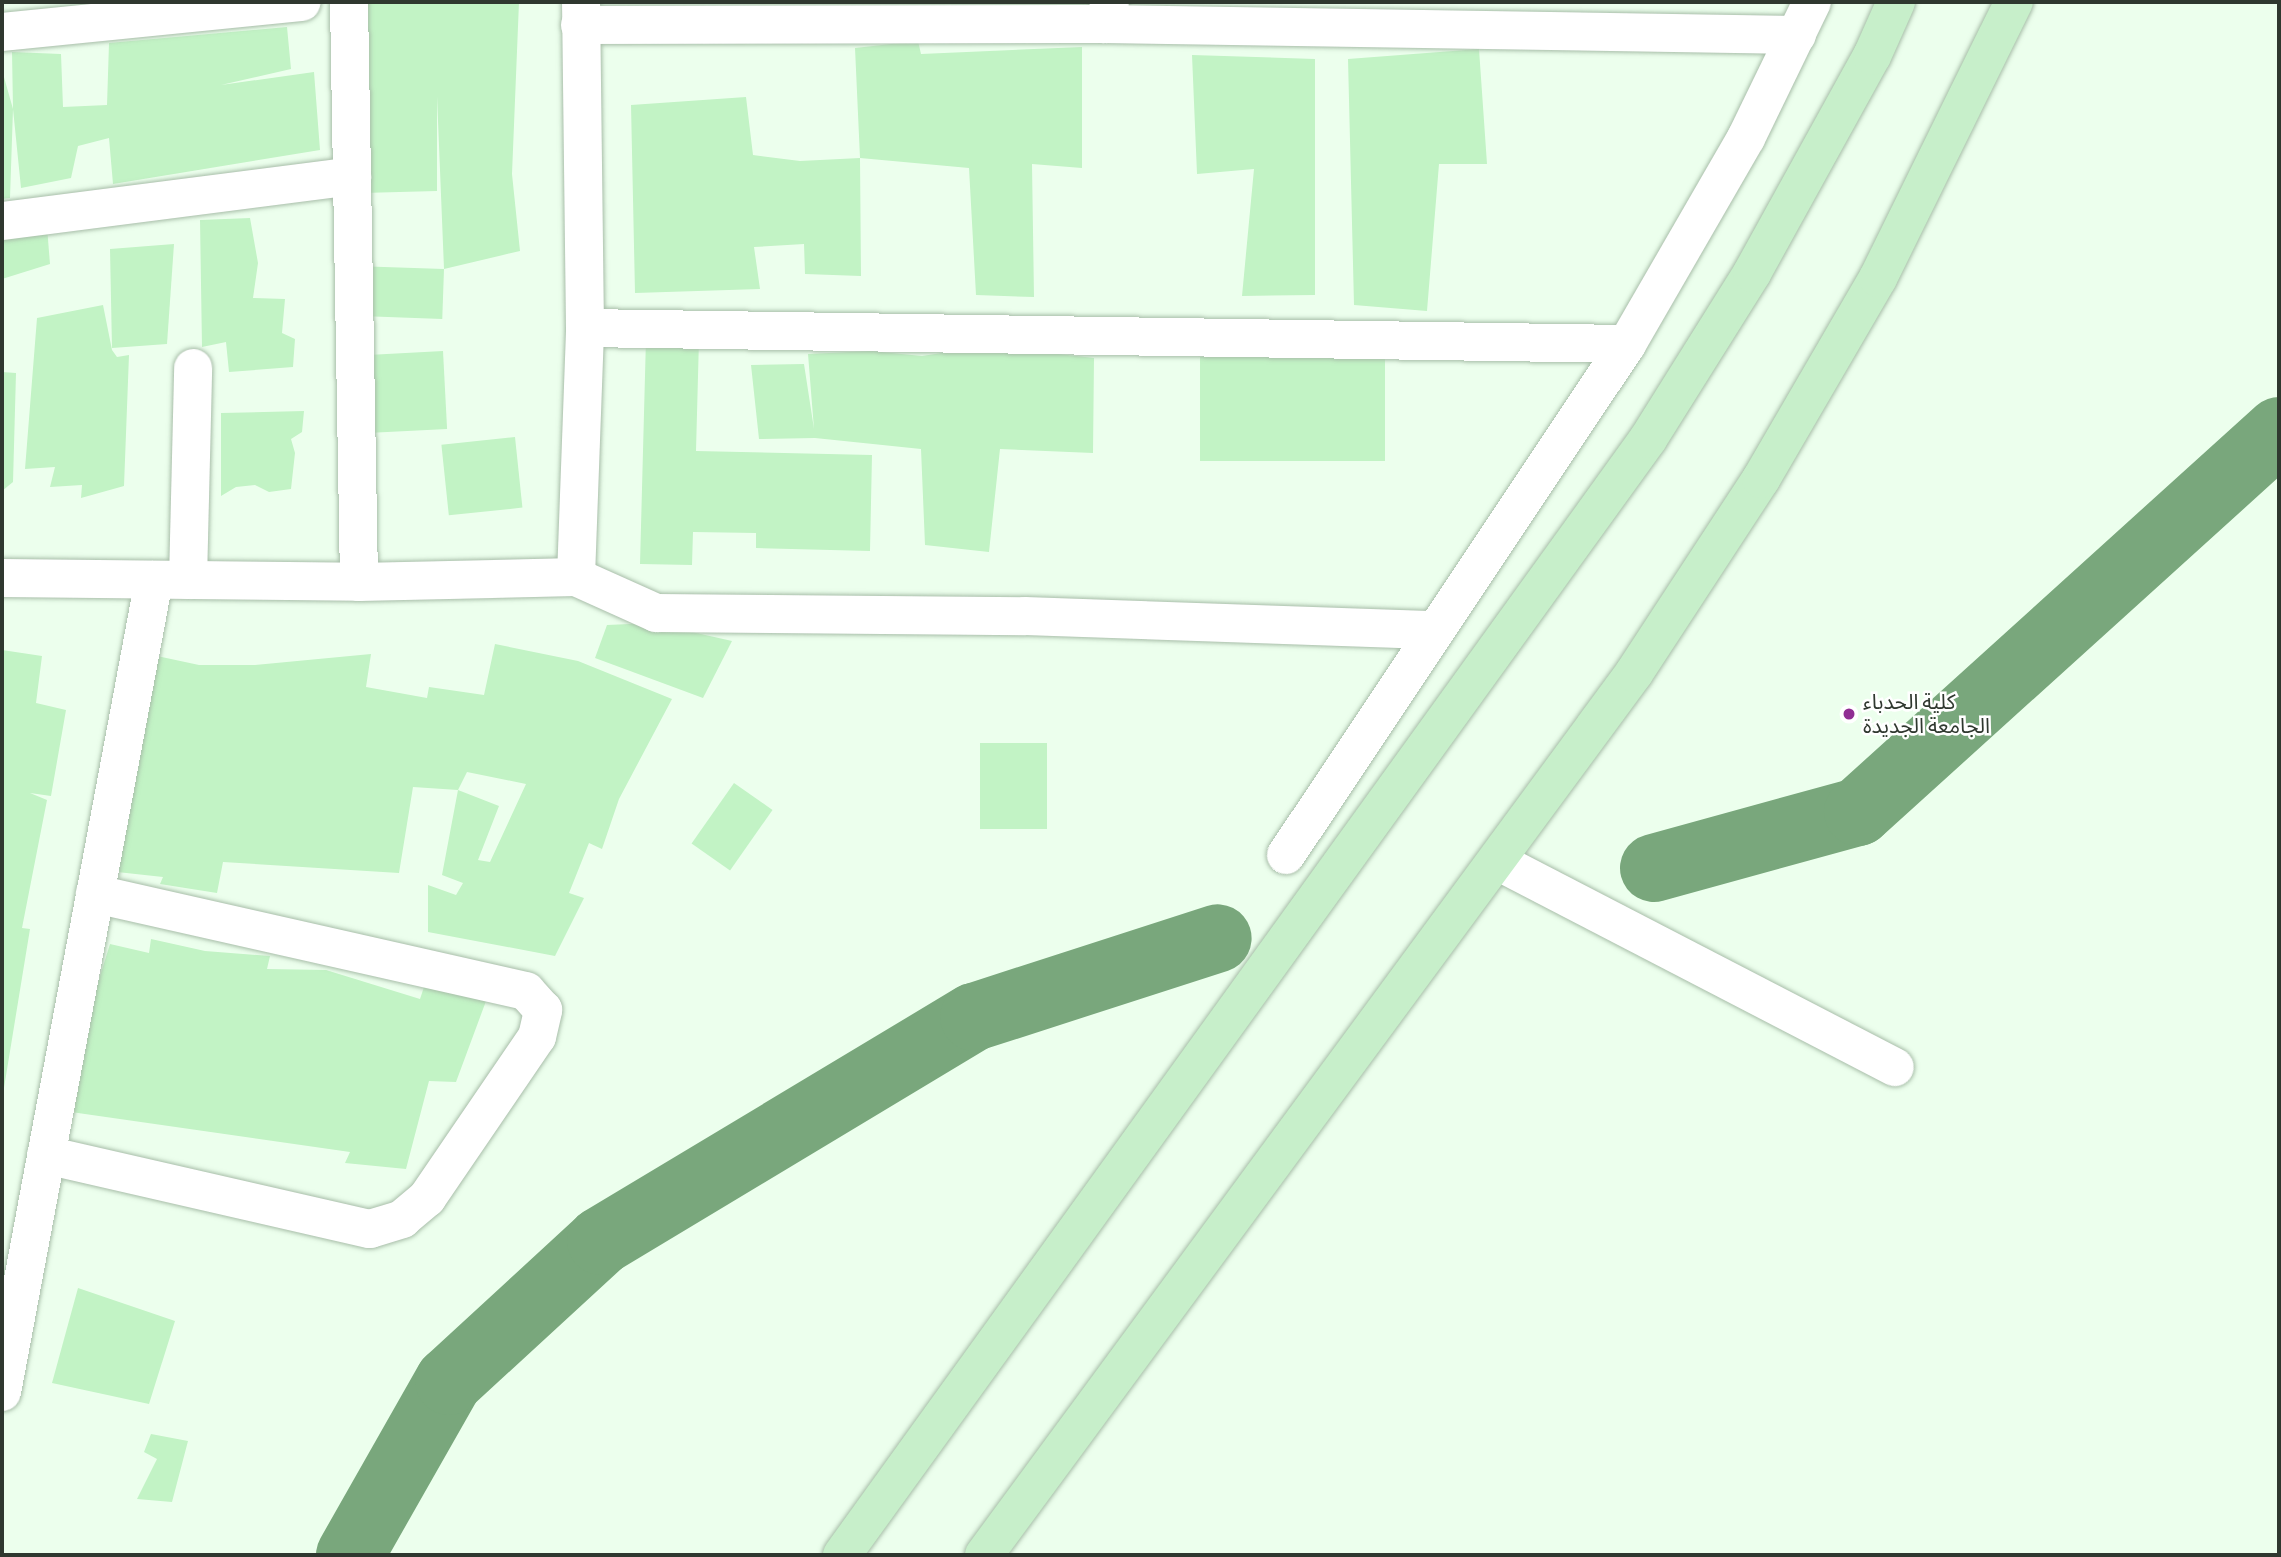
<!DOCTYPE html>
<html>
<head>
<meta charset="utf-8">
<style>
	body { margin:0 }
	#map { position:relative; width:2281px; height:1557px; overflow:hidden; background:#ecffed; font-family:"Crimson Pro","Noto Sans Arabic",serif }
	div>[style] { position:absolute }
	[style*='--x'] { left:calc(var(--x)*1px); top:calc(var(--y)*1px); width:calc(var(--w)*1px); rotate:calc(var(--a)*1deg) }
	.river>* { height:68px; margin:-34px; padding:0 34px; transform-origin:34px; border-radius:34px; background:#79a77c }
	.building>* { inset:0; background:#c2f3c5; transform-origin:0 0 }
	.roads { filter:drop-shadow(0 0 2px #a8bea9) drop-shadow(0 0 2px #a8bea9) }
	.minor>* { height:38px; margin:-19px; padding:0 19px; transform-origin:19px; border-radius:19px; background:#fff }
	.major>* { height:38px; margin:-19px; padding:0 19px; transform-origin:19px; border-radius:19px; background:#c7efca }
	.dots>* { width:19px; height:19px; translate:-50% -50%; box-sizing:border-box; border:4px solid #fff; border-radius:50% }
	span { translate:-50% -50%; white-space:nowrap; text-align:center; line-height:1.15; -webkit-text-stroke:5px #fff; paint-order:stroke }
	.poi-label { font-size:21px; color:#2f382f }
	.left { translate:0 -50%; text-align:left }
	.frame { position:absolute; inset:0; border:4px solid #2f382f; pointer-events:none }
</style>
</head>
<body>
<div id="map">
	<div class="river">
		<i style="--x:1654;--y:868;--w:212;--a:-15.4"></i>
		<i style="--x:1858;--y:812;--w:568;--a:-42.14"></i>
		<i style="--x:350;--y:1555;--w:200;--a:-60.4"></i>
		<i style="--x:449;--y:1381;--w:207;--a:-42.6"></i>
		<i style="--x:601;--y:1241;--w:435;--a:-31"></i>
		<i style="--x:974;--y:1017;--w:256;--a:-17.9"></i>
	</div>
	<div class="building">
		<i style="clip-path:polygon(363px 2px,519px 2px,512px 174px,520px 251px,444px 269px,437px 96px,437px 191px,362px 193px)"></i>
		<i style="clip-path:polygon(287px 27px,291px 69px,221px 85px,314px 72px,320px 150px,113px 184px,109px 138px,78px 146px,71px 178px,21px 188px,13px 109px,10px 198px,2px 199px,2px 70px,13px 109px,12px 52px,61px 54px,63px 107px,107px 105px,109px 43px)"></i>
		<i style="clip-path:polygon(918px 41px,921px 54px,1082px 47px,1082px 168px,1032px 164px,1034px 297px,976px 295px,969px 168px,860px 158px,855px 48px)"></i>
		<i style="clip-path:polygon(1479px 49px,1487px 164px,1439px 164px,1427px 311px,1354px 305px,1348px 59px)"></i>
		<i style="clip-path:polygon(1192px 55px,1315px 59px,1315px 295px,1242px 296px,1254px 169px,1197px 174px)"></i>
		<i style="clip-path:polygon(746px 97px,753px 155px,800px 161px,860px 158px,861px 276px,805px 274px,804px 244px,754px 247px,760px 289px,635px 293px,631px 105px)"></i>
		<i style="clip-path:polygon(250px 218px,258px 263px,253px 298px,285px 299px,282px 333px,295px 339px,293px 367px,229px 372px,226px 342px,202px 347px,200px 220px)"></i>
		<i style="clip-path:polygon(47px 227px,50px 264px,2px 279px,2px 233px)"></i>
		<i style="clip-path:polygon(174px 244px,167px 344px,112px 348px,110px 249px)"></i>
		<i style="left:444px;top:269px;width:50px;height:75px;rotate:92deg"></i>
		<i style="clip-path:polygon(103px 305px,112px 350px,117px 357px,129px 355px,124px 486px,81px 498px,82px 485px,50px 487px,55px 467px,25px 469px,37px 318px)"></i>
		<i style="clip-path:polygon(646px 338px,699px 339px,696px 451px,872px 455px,870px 551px,756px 548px,756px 533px,693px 532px,692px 565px,640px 564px)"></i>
		<i style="clip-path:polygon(987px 346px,1094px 358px,1093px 453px,1000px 449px,989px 552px,925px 545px,921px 449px,815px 438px,759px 439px,751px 365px,804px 364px,814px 429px,808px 354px,871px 351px,922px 356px)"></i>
		<i style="left:443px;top:351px;width:78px;height:75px;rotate:87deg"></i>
		<i style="left:1200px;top:357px;width:185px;height:104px"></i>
		<i style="clip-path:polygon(2px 372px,16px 373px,13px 482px,2px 491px)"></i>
		<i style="clip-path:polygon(304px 411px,302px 432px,291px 439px,295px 453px,291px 489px,269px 492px,255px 485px,236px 487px,221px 496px,221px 413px)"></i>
		<i style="left:515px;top:437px;width:71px;height:74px;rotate:84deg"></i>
		<i style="clip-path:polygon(652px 623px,732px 641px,703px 698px,595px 658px,607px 625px)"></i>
		<i style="clip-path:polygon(495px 644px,578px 661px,672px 699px,619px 799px,602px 849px,589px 843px,569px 893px,584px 898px,555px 956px,428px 932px,428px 885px,456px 895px,463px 883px,442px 875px,458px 790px,499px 806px,478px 860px,490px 862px,526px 784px,467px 772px,458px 790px,413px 787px,399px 873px,223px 862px,217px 893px,160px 884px,163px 877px,108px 871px,157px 656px,199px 665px,255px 665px,371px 654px,366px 687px,427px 698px,429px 687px,484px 695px)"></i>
		<i style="clip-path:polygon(2px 650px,42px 656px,36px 703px,66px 710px,51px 796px,30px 793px,47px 800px,22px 928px,30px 929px,3px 1094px)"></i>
		<i style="left:980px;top:743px;width:67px;height:86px"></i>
		<i style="left:734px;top:783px;width:47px;height:74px;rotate:35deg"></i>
		<i style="clip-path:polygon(151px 939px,205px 951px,270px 956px,267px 969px,326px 970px,420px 999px,426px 981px,489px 993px,456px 1082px,429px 1081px,406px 1169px,345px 1163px,350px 1152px,71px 1112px,87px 1018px,110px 944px,149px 953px)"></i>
		<i style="clip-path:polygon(78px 1288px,175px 1321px,149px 1404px,52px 1383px)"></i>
		<i style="clip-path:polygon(151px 1434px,188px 1441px,172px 1502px,137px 1499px,157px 1459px,144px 1452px)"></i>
	</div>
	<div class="roads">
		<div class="minor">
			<i style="--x:349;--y:2;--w:580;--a:89.01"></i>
			<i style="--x:1104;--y:24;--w:693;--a:0.91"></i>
			<i style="--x:580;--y:25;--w:524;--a:-0.11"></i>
			<i style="--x:1104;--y:24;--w:23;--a:-75"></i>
			<i style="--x:2;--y:32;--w:301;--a:-5.7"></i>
			<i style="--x:2;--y:221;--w:353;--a:-7.3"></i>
			<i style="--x:585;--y:328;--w:1042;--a:0.88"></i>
			<i style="--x:576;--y:577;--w:249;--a:-87.9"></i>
			<i style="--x:585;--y:328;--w:326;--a:-90.7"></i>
			<i style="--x:2;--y:578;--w:357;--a:0.6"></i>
			<i style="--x:359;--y:582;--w:217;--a:-1.3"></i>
			<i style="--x:576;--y:577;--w:88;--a:24.2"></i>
			<i style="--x:656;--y:613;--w:369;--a:0.5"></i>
			<i style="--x:1025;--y:616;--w:411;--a:2"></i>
			<i style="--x:188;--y:580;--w:212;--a:-88.6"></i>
			<i style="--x:1286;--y:855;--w:614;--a:-56.28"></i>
			<i style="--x:1627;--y:344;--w:238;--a:-60"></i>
			<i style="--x:1746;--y:138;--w:151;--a:-64.1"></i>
			<i style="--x:1497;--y:861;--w:448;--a:27.4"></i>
			<i style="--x:46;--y:1155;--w:332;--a:12.9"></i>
			<i style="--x:370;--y:1229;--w:34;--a:-17"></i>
			<i style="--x:402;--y:1219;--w:33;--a:-40"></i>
			<i style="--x:427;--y:1198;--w:195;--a:-55.7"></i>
			<i style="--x:537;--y:1037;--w:28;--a:-77"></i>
			<i style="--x:543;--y:1010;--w:25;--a:-132"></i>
			<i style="--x:526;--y:991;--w:442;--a:-167.3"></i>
			<i style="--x:2;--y:1392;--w:826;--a:-79.4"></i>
		</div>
		<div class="major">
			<i style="--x:842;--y:1555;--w:1377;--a:-54.16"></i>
			<i style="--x:1648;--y:439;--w:196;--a:-57.9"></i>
			<i style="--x:1752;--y:273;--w:248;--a:-61.1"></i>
			<i style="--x:1872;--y:56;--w:59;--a:-66"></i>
			<i style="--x:984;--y:1555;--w:1096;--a:-53.61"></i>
			<i style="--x:1634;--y:673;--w:232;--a:-56.8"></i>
			<i style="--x:1761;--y:479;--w:233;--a:-59.8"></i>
			<i style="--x:1878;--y:278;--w:308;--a:-63.8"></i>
		</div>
	</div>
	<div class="dots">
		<i style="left:1849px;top:714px;background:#902d93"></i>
	</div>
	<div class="poi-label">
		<span class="left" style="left:1863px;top:714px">كلية الحدباء<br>الجامعة الجديدة</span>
	</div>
	<div class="frame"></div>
</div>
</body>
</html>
